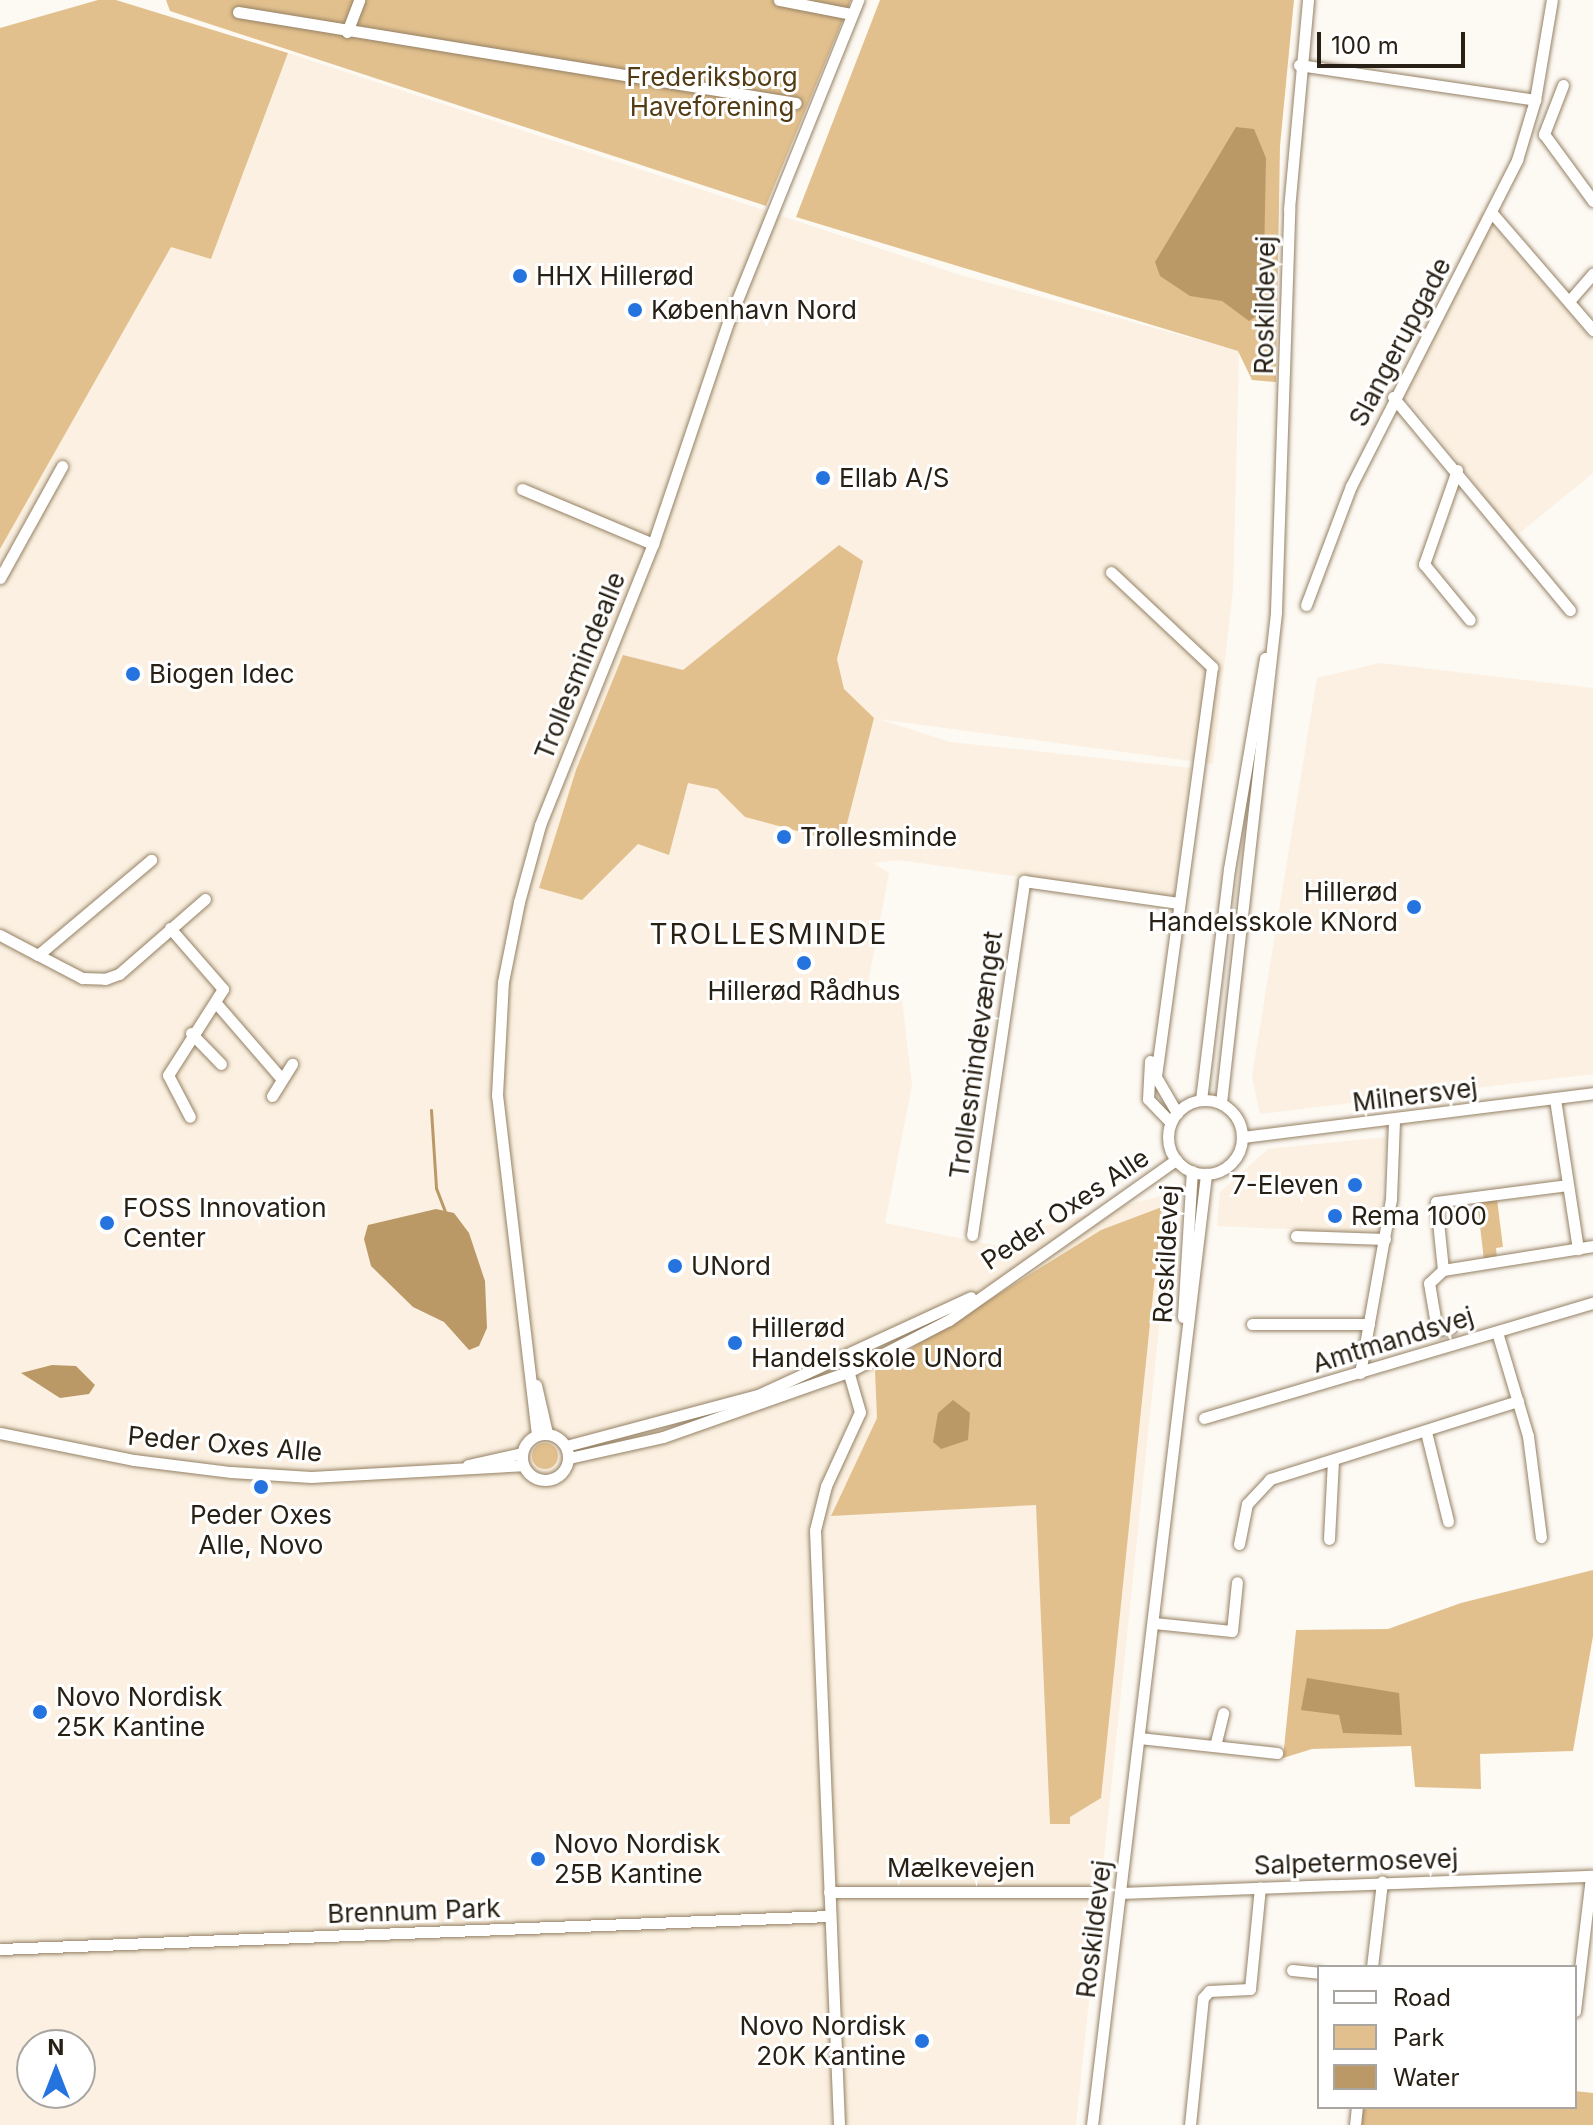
<!DOCTYPE html>
<html>
<head>
<meta charset="utf-8">
<style>
	body { margin:0 }
	#map { position:relative; width:1593px; height:2125px; overflow:hidden; background:#fdf9f3; font-family:Inter,sans-serif }
	div>[style] { position:absolute }
	[style*='--x'] { left:calc(var(--x)*1px); top:calc(var(--y)*1px); width:calc(var(--w)*1px); rotate:calc(var(--a)*1deg) }
	.built>* { inset:0; background:#fbf0e1 }
	.green>* { inset:0; background:#e2c08e }
	.round { border-radius:50% }
	.water>* { inset:0; background:#ba9967 }
	.stream>* { height:3px; margin:-1.5px; padding:0 1.5px; transform-origin:1.5px; border-radius:1.5px; background:#ba9967 }
	.roads { filter:drop-shadow(0 0 2px #958164) drop-shadow(0 0 2px #958164) }
	.minor>* { height:11px; margin:-5.5px; padding:0 5.5px; transform-origin:5.5px; border-radius:5.5px; background:#fff }
	.minor>.ring { margin:-5.5px; padding:0; box-sizing:content-box; background:none; border:11px solid #fff; border-radius:50% }
	.dots>* { width:22px; height:22px; translate:-50% -50%; box-sizing:border-box; border:4px solid #fff; border-radius:50% }
	span { translate:-50% -50%; white-space:nowrap; text-align:center; line-height:1.15; -webkit-text-stroke:6px #fff; paint-order:stroke }
	.park-label { font-size:26px; color:#533c13 }
	.poi-label { font-size:26px; color:#282014 }
	.left { translate:0 -50%; text-align:left }
	.right { translate:-100% -50%; text-align:right }
	.street-label { font-size:26px; color:#282014 }
	.neighbourhood-label { font-size:28px; color:#282014; letter-spacing:2px }
	.legend { position:absolute; left:1317px; top:1965px; width:260px; height:144px; box-sizing:border-box; background:#fff; border:2px solid #a9a6a1; margin:0; padding:10px 14px; list-style:none; font-size:24px; color:#282014 }
	.legend li { display:flex; align-items:center; gap:16px; height:40px }
	.legend b { width:40px; border:2px solid #a9a6a1 }
	.north { position:absolute; left:16px; top:2029px; width:80px; height:80px; box-sizing:border-box; background:#fff; border:2px solid #a9a6a1; border-radius:50%; rotate:0deg; font-size:22px; font-weight:700; line-height:32px; text-align:center; color:#282014 }
	.north::after { content:''; display:block; margin:auto; width:28px; height:36px; background:#2573de; clip-path:polygon(50% 0,100% 100%,50% 72%,0 100%) }
	.scale { position:absolute; left:1317px; top:32px; width:148px; height:36px; box-sizing:border-box; border:4px solid #282014; border-top:0; padding-left:10px; font-size:24px; line-height:28px; white-space:nowrap; color:#282014; -webkit-text-stroke:6px #fff; paint-order:stroke }
</style>
</head>
<body>
<div id="map">
	<div class="built">
		<i style="clip-path:polygon(evenodd,288px 53px,960px 275px,1239px 351px,1233px 589px,1213px 764px,878px 719px,950px 742px,1191px 768px,1174px 898px,898px 860px,873px 863px,889px 873px,867px 988px,902px 1000px,912px 1085px,885px 1223px,1008px 1248px,1036px 1228px,1173px 1193px,1076px 2125px,0 2125px,0 549px,171px 246px,211px 258px,288px 53px,32px 2045px,80px 2045px,80px 2093px,32px 2093px,32px 2045px)"></i>
		<i style="clip-path:polygon(1481px 211px,1593px 341px,1593px 473px,1516px 536px,1405px 395px)"></i>
		<i style="clip-path:polygon(1380px 663px,1593px 688px,1593px 1074px,1260px 1114px,1252px 1076px,1317px 678px)"></i>
		<i style="clip-path:polygon(1386px 1137px,1378px 1233px,1217px 1226px,1220px 1192px,1268px 1149px)"></i>
	</div>
	<div class="green">
		<i style="clip-path:polygon(98px 0,116px 0,288px 53px,211px 259px,171px 247px,0 549px,0 28px)"></i>
		<i style="clip-path:polygon(166px 0,851px 0,766px 206px,170px 11px)"></i>
		<i style="clip-path:polygon(880px 0,1294px 0,1280px 146px,1276px 382px,1252px 380px,1238px 351px,796px 217px)"></i>
		<i style="clip-path:polygon(839px 545px,863px 561px,837px 659px,844px 689px,874px 718px,842px 843px,745px 817px,717px 789px,688px 783px,669px 855px,638px 844px,582px 900px,539px 888px,576px 770px,623px 655px,683px 670px)"></i>
		<i style="clip-path:polygon(1497px 1199px,1503px 1247px,1496px 1248px,1497px 1258px,1484px 1260px,1477px 1201px)"></i>
		<i style="clip-path:polygon(1162px 1207px,1101px 1798px,1070px 1817px,1070px 1824px,1050px 1824px,1036px 1505px,831px 1516px,877px 1418px,875px 1371px,1101px 1230px)"></i>
		<i class="round" style="left:532px;top:1443px;width:26px;height:26px"></i>
		<i style="clip-path:polygon(1593px 1570px,1593px 1636px,1573px 1751px,1480px 1754px,1481px 1789px,1415px 1787px,1411px 1746px,1312px 1749px,1283px 1758px,1296px 1630px,1388px 1629px,1461px 1603px)"></i>
		<i style="clip-path:polygon(1575px 2091px,1593px 2093px,1593px 2125px,1355px 2125px,1357px 2107px,1575px 2107px)"></i>
	</div>
	<div class="water">
		<i style="clip-path:polygon(1236px 127px,1254px 129px,1266px 158px,1263px 312px,1249px 321px,1222px 301px,1190px 296px,1160px 276px,1155px 262px)"></i>
		<i style="clip-path:polygon(436px 1209px,454px 1213px,469px 1233px,485px 1281px,487px 1328px,479px 1346px,469px 1350px,444px 1322px,413px 1307px,371px 1266px,364px 1239px,368px 1225px)"></i>
		<i style="clip-path:polygon(52px 1365px,76px 1366px,95px 1385px,89px 1394px,60px 1398px,21px 1373px)"></i>
		<i style="clip-path:polygon(953px 1400px,970px 1413px,968px 1440px,941px 1449px,933px 1442px,938px 1413px)"></i>
		<i style="clip-path:polygon(1307px 1678px,1399px 1693px,1402px 1735px,1343px 1733px,1339px 1715px,1301px 1710px)"></i>
	</div>
	<div class="stream">
		<i style="--x:431;--y:1110;--w:78;--a:86.3"></i>
		<i style="--x:436;--y:1188;--w:25;--a:69"></i>
	</div>
	<div class="roads">
		<div class="minor">
			<i style="--x:779;--y:0;--w:74;--a:10.9"></i>
			<i style="--x:238;--y:12;--w:565;--a:9.26"></i>
			<i style="--x:347;--y:32;--w:34;--a:-69"></i>
			<i style="--x:1299;--y:65;--w:239;--a:8.4"></i>
			<i style="--x:1563;--y:85;--w:53;--a:111.2"></i>
			<i style="--x:1544;--y:134;--w:83;--a:53.8"></i>
			<i style="--x:1492;--y:213;--w:155;--a:49.2"></i>
			<i style="--x:1570;--y:300;--w:35;--a:-49"></i>
			<i style="--x:1393;--y:397;--w:277;--a:50.3"></i>
			<i style="--x:1457;--y:470;--w:100;--a:109.3"></i>
			<i style="--x:1424;--y:564;--w:72;--a:50.6"></i>
			<i style="--x:522;--y:489;--w:142;--a:22.8"></i>
			<i style="--x:1111;--y:572;--w:139;--a:43.2"></i>
			<i style="--x:1212;--y:667;--w:414;--a:97.8"></i>
			<i style="--x:1156;--y:1077;--w:42;--a:59.7"></i>
			<i style="--x:0;--y:578;--w:128;--a:-61"></i>
			<i style="--x:1306;--y:605;--w:127;--a:-69.3"></i>
			<i style="--x:1351;--y:486;--w:366;--a:-63"></i>
			<i style="--x:1517;--y:160;--w:63;--a:-73.3"></i>
			<i style="--x:1535;--y:100;--w:101;--a:-80.4"></i>
			<i style="--x:170;--y:928;--w:81;--a:49"></i>
			<i style="--x:223;--y:989;--w:102;--a:122.6"></i>
			<i style="--x:168;--y:1075;--w:47;--a:62.4"></i>
			<i style="--x:0;--y:935;--w:43;--a:27.8"></i>
			<i style="--x:38;--y:955;--w:148;--a:-40.1"></i>
			<i style="--x:38;--y:955;--w:50;--a:27.6"></i>
			<i style="--x:82;--y:978;--w:23;--a:2"></i>
			<i style="--x:105;--y:979;--w:15;--a:-20"></i>
			<i style="--x:119;--y:974;--w:114;--a:-41.1"></i>
			<i style="--x:216;--y:1003;--w:99;--a:49.1"></i>
			<i style="--x:191;--y:1033;--w:43;--a:45.9"></i>
			<i style="--x:1150;--y:1061;--w:38;--a:93"></i>
			<i style="--x:1148;--y:1099;--w:33;--a:46"></i>
			<i style="--x:272;--y:1096;--w:38;--a:-58"></i>
			<i style="--x:1555;--y:1099;--w:152;--a:81.3"></i>
			<i style="--x:1201;--y:1100;--w:233;--a:-83.1"></i>
			<i style="--x:1229;--y:869;--w:214;--a:-80.3"></i>
			<i class="ring" style="left:1168px;top:1100px;width:63px;height:63px"></i>
			<i style="--x:1221;--y:1103;--w:495;--a:-83.6"></i>
			<i style="--x:1276;--y:611;--w:402;--a:-88.1"></i>
			<i style="--x:1289;--y:209;--w:210;--a:-84.8"></i>
			<i style="--x:1242;--y:1137;--w:354;--a:-7.1"></i>
			<i style="--x:1568;--y:1185;--w:133;--a:172.7"></i>
			<i style="--x:1436;--y:1202;--w:68;--a:84.1"></i>
			<i style="--x:1443;--y:1270;--w:152;--a:-9.1"></i>
			<i style="--x:972;--y:1235;--w:358;--a:-81.6"></i>
			<i style="--x:1024;--y:881;--w:156;--a:8.1"></i>
			<i style="--x:1296;--y:1236;--w:89;--a:1.9"></i>
			<i style="--x:1443;--y:1270;--w:19;--a:137"></i>
			<i style="--x:1429;--y:1283;--w:48;--a:80.3"></i>
			<i style="--x:1437;--y:1330;--w:14;--a:-8"></i>
			<i style="--x:1183;--y:1317;--w:146;--a:-86.5"></i>
			<i style="--x:1252;--y:1324;--w:117;--a:0"></i>
			<i style="--x:1497;--y:1332;--w:109;--a:73.4"></i>
			<i style="--x:1528;--y:1436;--w:102;--a:82.7"></i>
			<i style="--x:1360;--y:1373;--w:177;--a:-79.9"></i>
			<i style="--x:1391;--y:1199;--w:79;--a:-87.8"></i>
			<i style="--x:536;--y:1385;--w:49;--a:77.1"></i>
			<i style="--x:1204;--y:1418;--w:406;--a:-16.5"></i>
			<i style="--x:1426;--y:1432;--w:92;--a:76.1"></i>
			<i style="--x:0;--y:1433;--w:137;--a:11.4"></i>
			<i style="--x:134;--y:1460;--w:98;--a:7.1"></i>
			<i style="--x:231;--y:1472;--w:80;--a:3.6"></i>
			<i style="--x:311;--y:1477;--w:212;--a:-3.2"></i>
			<i class="ring" style="left:522px;top:1434px;width:35px;height:35px"></i>
			<i style="--x:537;--y:1435;--w:342;--a:-96.7"></i>
			<i style="--x:497;--y:1095;--w:113;--a:-87"></i>
			<i style="--x:503;--y:982;--w:82;--a:-78.7"></i>
			<i style="--x:519;--y:902;--w:80;--a:-74.7"></i>
			<i style="--x:540;--y:825;--w:303;--a:-68.1"></i>
			<i style="--x:653;--y:544;--w:237;--a:-71.3"></i>
			<i style="--x:729;--y:320;--w:345;--a:-68"></i>
			<i style="--x:566;--y:1446;--w:199;--a:-14.9"></i>
			<i style="--x:758;--y:1395;--w:234;--a:-24.7"></i>
			<i style="--x:569;--y:1458;--w:96;--a:-12.6"></i>
			<i style="--x:663;--y:1437;--w:198;--a:-19.4"></i>
			<i style="--x:850;--y:1371;--w:111;--a:-27.3"></i>
			<i style="--x:949;--y:1320;--w:278;--a:-35.2"></i>
			<i style="--x:468;--y:1465;--w:55;--a:-12.5"></i>
			<i style="--x:1329;--y:1539;--w:79;--a:-87.1"></i>
			<i style="--x:1239;--y:1544;--w:41;--a:-78.7"></i>
			<i style="--x:1247;--y:1504;--w:34;--a:-47"></i>
			<i style="--x:1270;--y:1479;--w:260;--a:-17.5"></i>
			<i style="--x:1154;--y:1623;--w:78;--a:5.9"></i>
			<i style="--x:1232;--y:1631;--w:49;--a:-84.2"></i>
			<i style="--x:1139;--y:1738;--w:139;--a:6.2"></i>
			<i style="--x:1215;--y:1746;--w:34;--a:-76"></i>
			<i style="--x:829;--y:1892;--w:264;--a:0"></i>
			<i style="--x:1120;--y:1893;--w:473;--a:-2.1"></i>
			<i style="--x:0;--y:1949;--w:830;--a:-2.28"></i>
			<i style="--x:1372;--y:1967;--w:86;--a:-83.3"></i>
			<i style="--x:1292;--y:1970;--w:27;--a:6"></i>
			<i style="--x:1575;--y:2011;--w:136;--a:-83.2"></i>
			<i style="--x:839;--y:2125;--w:595;--a:-92.31"></i>
			<i style="--x:815;--y:1530;--w:45;--a:-76"></i>
			<i style="--x:826;--y:1486;--w:81;--a:-65.3"></i>
			<i style="--x:860;--y:1412;--w:57;--a:-106.2"></i>
			<i style="--x:1092;--y:2125;--w:958;--a:-83.16"></i>
			<i style="--x:1190;--y:2125;--w:128;--a:-84.2"></i>
			<i style="--x:1203;--y:1998;--w:9;--a:-49"></i>
			<i style="--x:1209;--y:1991;--w:41;--a:-2.8"></i>
			<i style="--x:1250;--y:1989;--w:102;--a:-84.4"></i>
			<i style="--x:1355;--y:2125;--w:18;--a:-84"></i>
		</div>
	</div>
	<div class="dots">
		<i style="left:520px;top:276px;background:#2573de"></i>
		<i style="left:635px;top:310px;background:#2573de"></i>
		<i style="left:823px;top:478px;background:#2573de"></i>
		<i style="left:133px;top:674px;background:#2573de"></i>
		<i style="left:784px;top:837px;background:#2573de"></i>
		<i style="left:1414px;top:907px;background:#2573de"></i>
		<i style="left:804px;top:963px;background:#2573de"></i>
		<i style="left:1355px;top:1185px;background:#2573de"></i>
		<i style="left:1335px;top:1216px;background:#2573de"></i>
		<i style="left:107px;top:1223px;background:#2573de"></i>
		<i style="left:675px;top:1266px;background:#2573de"></i>
		<i style="left:735px;top:1343px;background:#2573de"></i>
		<i style="left:261px;top:1487px;background:#2573de"></i>
		<i style="left:40px;top:1712px;background:#2573de"></i>
		<i style="left:538px;top:1859px;background:#2573de"></i>
		<i style="left:922px;top:2041px;background:#2573de"></i>
	</div>
	<div class="park-label">
		<span style="left:712px;top:92px">Frederiksborg<br>Haveforening</span>
	</div>
	<div class="poi-label">
		<span class="left" style="left:536px;top:276px">HHX Hillerød</span>
		<span class="left" style="left:651px;top:310px">København Nord</span>
		<span class="left" style="left:839px;top:478px">Ellab A/S</span>
		<span class="left" style="left:149px;top:674px">Biogen Idec</span>
		<span class="left" style="left:800px;top:837px">Trollesminde</span>
		<span class="right" style="left:1398px;top:907px">Hillerød<br>Handelsskole KNord</span>
		<span style="left:804px;top:991px">Hillerød Rådhus</span>
		<span class="right" style="left:1339px;top:1185px">7-Eleven</span>
		<span class="left" style="left:123px;top:1223px">FOSS Innovation<br>Center</span>
		<span class="left" style="left:1351px;top:1216px">Rema 1000</span>
		<span class="left" style="left:691px;top:1266px">UNord</span>
		<span class="left" style="left:751px;top:1343px">Hillerød<br>Handelsskole UNord</span>
		<span style="left:261px;top:1530px">Peder Oxes<br>Alle, Novo</span>
		<span class="left" style="left:56px;top:1712px">Novo Nordisk<br>25K Kantine</span>
		<span class="left" style="left:554px;top:1859px">Novo Nordisk<br>25B Kantine</span>
		<span class="right" style="left:906px;top:2041px">Novo Nordisk<br>20K Kantine</span>
	</div>
	<div class="street-label">
		<span style="left:1265px;top:305px;rotate:-89deg">Roskildevej</span>
		<span style="left:1400px;top:342px;rotate:-62deg">Slangerupgade</span>
		<span style="left:580px;top:666px;rotate:-68deg">Trollesmindealle</span>
		<span style="left:976px;top:1055px;rotate:-82deg">Trollesmindevænget</span>
		<span style="left:1415px;top:1095px;rotate:-7deg">Milnersvej</span>
		<span style="left:1065px;top:1209px;rotate:-34deg">Peder Oxes Alle</span>
		<span style="left:1166px;top:1254px;rotate:-87deg">Roskildevej</span>
		<span style="left:1393px;top:1340px;rotate:-17deg">Amtmandsvej</span>
		<span style="left:225px;top:1444px;rotate:5deg">Peder Oxes Alle</span>
		<span style="left:1356px;top:1862px;rotate:-2deg">Salpetermosevej</span>
		<span style="left:961px;top:1868px">Mælkevejen</span>
		<span style="left:414px;top:1911px;rotate:-2deg">Brennum Park</span>
		<span style="left:1094px;top:1929px;rotate:-83deg">Roskildevej</span>
	</div>
	<div class="neighbourhood-label">
		<span style="left:769px;top:934px">TROLLESMINDE</span>
	</div>
	<ul class="legend">
	<li><b style="height:10px;background:#fff"></b>Road</li>
	<li><b style="height:22px;background:#e2c08e"></b>Park</li>
	<li><b style="height:22px;background:#ba9967"></b>Water</li>
	</ul>
	<div class="north">N</div>
	<div class="scale">100 m</div>
</div>
</body>
</html>
